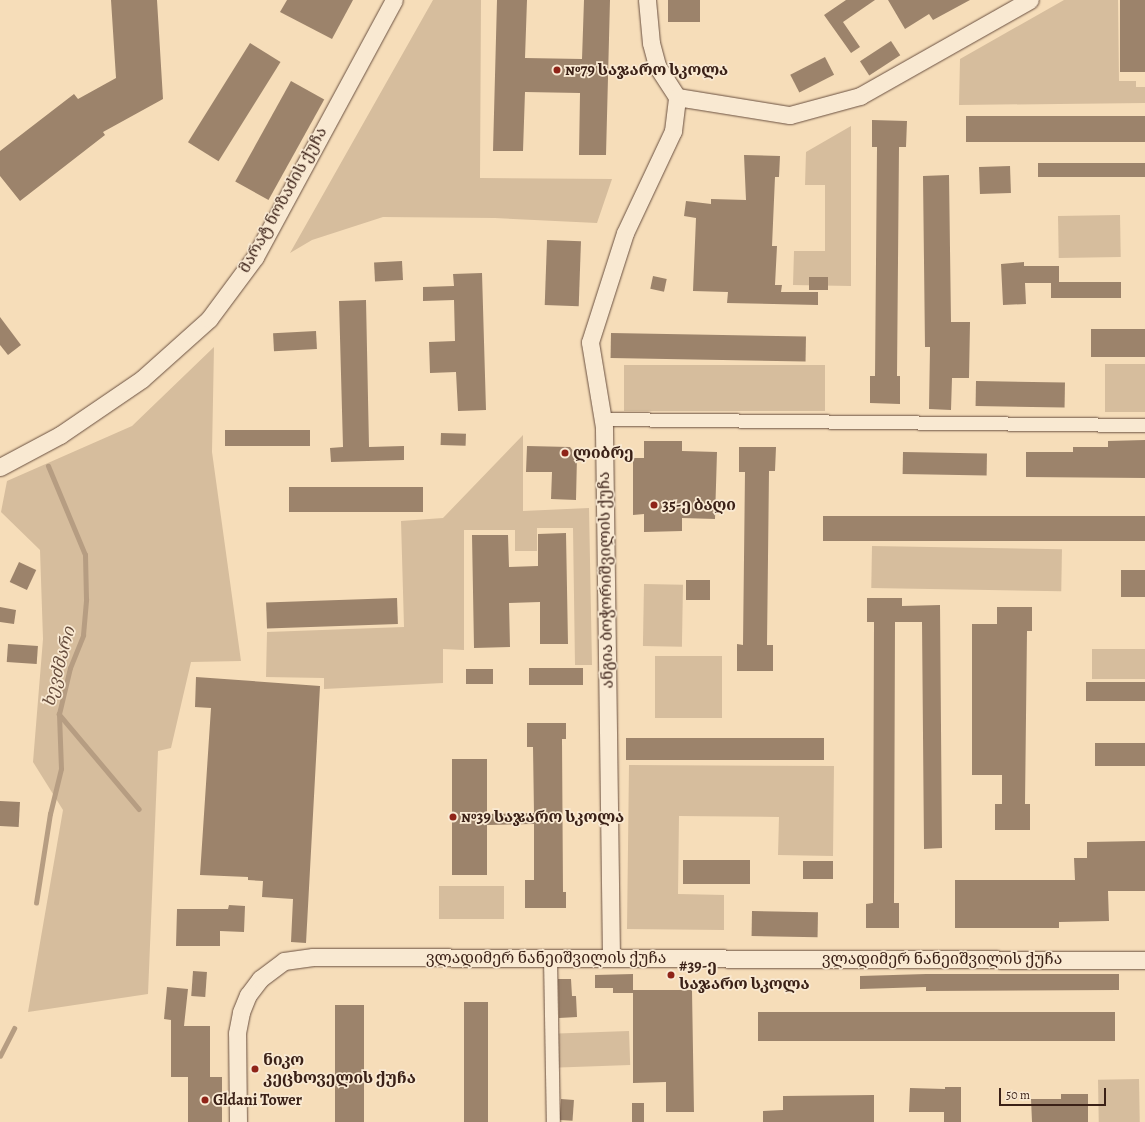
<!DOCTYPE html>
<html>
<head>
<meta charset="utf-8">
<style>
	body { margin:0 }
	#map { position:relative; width:1145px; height:1122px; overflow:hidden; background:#f6ddb9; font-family:Alegreya,"Noto Serif Georgian",serif }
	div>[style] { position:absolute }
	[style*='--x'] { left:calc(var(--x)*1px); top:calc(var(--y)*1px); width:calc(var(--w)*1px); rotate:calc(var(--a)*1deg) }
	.green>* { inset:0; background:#d6bd9d; transform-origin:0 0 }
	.stream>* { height:4.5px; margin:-2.25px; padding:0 2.25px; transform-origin:2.25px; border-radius:2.25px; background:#b69d82 }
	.building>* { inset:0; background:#9c836b; transform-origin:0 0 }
	.roads { filter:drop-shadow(0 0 1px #6a5040) drop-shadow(0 0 1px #6a5040) }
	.minor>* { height:13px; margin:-6.5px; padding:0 6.5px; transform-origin:6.5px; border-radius:6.5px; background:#f9e9d2 }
	.tertiary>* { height:17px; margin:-8.5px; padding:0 8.5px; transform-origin:8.5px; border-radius:8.5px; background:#f9e9d2 }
	.dots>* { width:11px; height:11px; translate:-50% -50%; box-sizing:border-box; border:2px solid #f9e9d2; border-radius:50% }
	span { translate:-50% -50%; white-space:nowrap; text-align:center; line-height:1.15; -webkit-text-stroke:3.5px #f9e9d2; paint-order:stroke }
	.poi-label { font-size:16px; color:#3b2117; font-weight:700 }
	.left { translate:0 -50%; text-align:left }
	.street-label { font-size:16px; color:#3b2117 }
	.water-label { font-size:17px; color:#664c3c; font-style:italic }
	.scale { position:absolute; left:999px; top:1088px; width:107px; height:18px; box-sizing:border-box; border:2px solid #3b2117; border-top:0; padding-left:5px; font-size:12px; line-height:14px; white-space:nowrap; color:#3b2117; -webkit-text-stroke:3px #f9e9d2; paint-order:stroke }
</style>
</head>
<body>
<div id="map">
	<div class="green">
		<i style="clip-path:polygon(433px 0,481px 0,480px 178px,612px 179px,597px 223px,495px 218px,383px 217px,312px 240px,290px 253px)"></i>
		<i style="clip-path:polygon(1064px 0,1118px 0,1119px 81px,1136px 81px,1136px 87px,1145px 87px,1145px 103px,959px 105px,960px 59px)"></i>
		<i style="clip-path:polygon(851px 126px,851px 286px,793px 285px,794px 251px,825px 251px,825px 185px,805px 185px,806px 152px)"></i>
		<i style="left:1120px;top:215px;width:42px;height:62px;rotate:89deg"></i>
		<i style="clip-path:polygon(214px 347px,212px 452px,241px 661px,191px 662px,171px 748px,158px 751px,148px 994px,28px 1012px,63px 810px,33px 762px,43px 639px,40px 550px,1px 512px,7px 481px,132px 426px)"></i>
		<i style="left:1105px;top:364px;width:40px;height:48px"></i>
		<i style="left:624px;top:365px;width:201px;height:46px"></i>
		<i style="clip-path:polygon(523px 435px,523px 511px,589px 508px,592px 665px,575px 665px,573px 528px,537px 528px,537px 551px,515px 551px,515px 530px,464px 530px,464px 650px,443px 649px,443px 683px,324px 689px,324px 678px,266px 677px,267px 632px,404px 627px,401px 521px,443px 518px)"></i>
		<i style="left:872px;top:546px;width:190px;height:42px;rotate:1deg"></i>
		<i style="left:644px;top:584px;width:39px;height:62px;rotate:1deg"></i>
		<i style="left:1145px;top:649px;width:30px;height:53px;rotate:90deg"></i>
		<i style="left:655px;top:656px;width:67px;height:62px"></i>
		<i style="clip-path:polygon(629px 765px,834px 766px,833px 856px,778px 855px,779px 817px,679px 816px,678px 894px,724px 895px,724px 930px,627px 929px)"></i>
		<i style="left:439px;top:886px;width:65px;height:33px"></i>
		<i style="left:629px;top:1031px;width:34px;height:71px;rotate:88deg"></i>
		<i style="left:1139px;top:1079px;width:43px;height:41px;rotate:89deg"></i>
	</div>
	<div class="stream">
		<i style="--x:59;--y:714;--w:124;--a:49.9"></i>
		<i style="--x:36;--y:903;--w:90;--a:-81.1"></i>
		<i style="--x:50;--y:814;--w:46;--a:-76.3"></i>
		<i style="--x:61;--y:769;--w:55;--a:-92.1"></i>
		<i style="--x:59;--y:714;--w:47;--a:-76.6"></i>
		<i style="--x:70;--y:668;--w:35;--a:-68"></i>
		<i style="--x:83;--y:635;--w:36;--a:-85"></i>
		<i style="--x:86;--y:599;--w:44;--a:-91.3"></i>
		<i style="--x:85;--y:555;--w:96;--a:-112.6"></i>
		<i style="--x:0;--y:1056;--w:31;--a:-63"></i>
	</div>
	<div class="building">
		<i style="clip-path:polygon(111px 0,157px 0,163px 99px,103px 132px,105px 135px,20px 201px,0 176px,0 151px,74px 94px,78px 99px,116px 78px)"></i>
		<i style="clip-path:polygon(287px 0,353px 0,332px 39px,280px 12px)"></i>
		<i style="clip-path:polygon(497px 0,527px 0,525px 58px,582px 59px,584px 0,610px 0,606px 155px,579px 155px,580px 93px,525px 92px,523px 151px,493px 151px)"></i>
		<i style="left:668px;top:0;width:32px;height:22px"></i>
		<i style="clip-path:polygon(846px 0,875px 0,843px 22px,860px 47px,851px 53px,824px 15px)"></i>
		<i style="clip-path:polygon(888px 0,970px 0,933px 20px,929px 14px,905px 29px)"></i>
		<i style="left:1120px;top:0;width:25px;height:72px"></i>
		<i style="left:891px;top:41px;width:17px;height:37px;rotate:57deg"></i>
		<i style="left:250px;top:43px;width:36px;height:117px;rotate:32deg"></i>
		<i style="left:825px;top:57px;width:20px;height:39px;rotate:63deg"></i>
		<i style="left:291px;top:81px;width:38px;height:115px;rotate:29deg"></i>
		<i style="left:1145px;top:116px;width:26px;height:179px;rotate:90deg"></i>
		<i style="clip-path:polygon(872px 120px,907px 121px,906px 147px,899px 147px,897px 376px,900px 376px,900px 404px,870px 403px,870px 376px,875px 376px,877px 147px,872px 147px)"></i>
		<i style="clip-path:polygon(744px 155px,780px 156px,779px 177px,775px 177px,772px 246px,777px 246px,775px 285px,782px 285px,781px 292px,818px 292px,818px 305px,727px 303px,728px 292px,693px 291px,696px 218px,684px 216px,686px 201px,711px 204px,711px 199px,746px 200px)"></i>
		<i style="left:1145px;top:163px;width:14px;height:107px;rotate:90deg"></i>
		<i style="left:1010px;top:166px;width:27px;height:31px;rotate:88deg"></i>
		<i style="clip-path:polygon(949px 175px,951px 322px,970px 322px,969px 378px,952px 378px,951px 410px,929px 409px,930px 347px,925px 347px,923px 176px)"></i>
		<i style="left:547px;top:240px;width:34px;height:65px;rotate:2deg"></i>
		<i style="left:402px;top:261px;width:19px;height:28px;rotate:87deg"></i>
		<i style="clip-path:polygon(1024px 262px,1024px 266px,1059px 266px,1059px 283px,1025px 283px,1026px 304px,1003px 305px,1001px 264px)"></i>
		<i style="clip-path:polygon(482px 273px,486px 410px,458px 411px,456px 372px,430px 373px,429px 342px,455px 341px,454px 300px,423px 301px,423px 287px,454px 286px,453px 274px)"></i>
		<i style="left:653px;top:276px;width:14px;height:13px;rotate:12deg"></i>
		<i style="left:809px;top:277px;width:19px;height:13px"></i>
		<i style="left:1121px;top:282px;width:16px;height:70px;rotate:90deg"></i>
		<i style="clip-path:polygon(366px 300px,369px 447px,404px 446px,404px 460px,331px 462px,330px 448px,343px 447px,339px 301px)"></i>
		<i style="clip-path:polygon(0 317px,21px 345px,8px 355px,0 345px)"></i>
		<i style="left:1091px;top:329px;width:54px;height:28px"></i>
		<i style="left:316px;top:331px;width:18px;height:43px;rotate:87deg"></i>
		<i style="left:611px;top:333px;width:195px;height:25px;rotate:1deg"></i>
		<i style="left:976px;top:381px;width:89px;height:25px;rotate:1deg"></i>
		<i style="left:310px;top:430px;width:16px;height:85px;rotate:90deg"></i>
		<i style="left:441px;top:433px;width:25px;height:12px;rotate:2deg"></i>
		<i style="clip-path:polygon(1145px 440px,1145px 478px,1026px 477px,1026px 452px,1073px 452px,1073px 447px,1108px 447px,1108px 441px)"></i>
		<i style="clip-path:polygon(644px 441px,682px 441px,682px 451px,717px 452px,715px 519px,682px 518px,682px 531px,644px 532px,644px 514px,633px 515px,633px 458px,644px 458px)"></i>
		<i style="clip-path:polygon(527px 446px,570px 447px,577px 456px,576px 500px,551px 499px,552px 472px,526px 472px)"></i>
		<i style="clip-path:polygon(739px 447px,776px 447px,775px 471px,769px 471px,767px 645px,773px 645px,773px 671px,737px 671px,737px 644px,743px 645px,745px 472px,739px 472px)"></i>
		<i style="left:903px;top:452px;width:84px;height:22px;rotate:1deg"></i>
		<i style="left:423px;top:487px;width:25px;height:134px;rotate:90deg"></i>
		<i style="left:823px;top:516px;width:322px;height:25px"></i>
		<i style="clip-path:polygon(566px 533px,568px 644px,540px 644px,540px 602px,509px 603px,510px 647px,474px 648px,472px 535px,508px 535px,509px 567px,538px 566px,538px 534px)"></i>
		<i style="left:19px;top:562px;width:19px;height:22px;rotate:25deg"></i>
		<i style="left:1121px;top:570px;width:24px;height:27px"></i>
		<i style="left:686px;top:580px;width:24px;height:20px"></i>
		<i style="left:397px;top:598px;width:26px;height:131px;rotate:88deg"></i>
		<i style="clip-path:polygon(867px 598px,902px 598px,902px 606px,940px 605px,942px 848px,924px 849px,922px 622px,895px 622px,894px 903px,899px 903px,899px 928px,866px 928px,866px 904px,873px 903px,874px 622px,867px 622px)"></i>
		<i style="clip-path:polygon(0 607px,16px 610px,14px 624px,0 622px)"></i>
		<i style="clip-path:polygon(997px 607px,1032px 607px,1032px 631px,1027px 631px,1025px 804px,1030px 804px,1030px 830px,995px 830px,995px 804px,1002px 804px,1002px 775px,972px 775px,972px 624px,997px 624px)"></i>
		<i style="left:8px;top:644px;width:30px;height:18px;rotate:4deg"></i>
		<i style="left:529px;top:668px;width:54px;height:17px"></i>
		<i style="left:466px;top:669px;width:27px;height:15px"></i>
		<i style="clip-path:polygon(196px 677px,320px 686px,306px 943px,291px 942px,293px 899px,262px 897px,263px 881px,248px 880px,248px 877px,200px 875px,211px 708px,195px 707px)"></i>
		<i style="left:1145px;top:682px;width:19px;height:59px;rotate:90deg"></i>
		<i style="clip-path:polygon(527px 723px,566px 723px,566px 739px,562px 739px,563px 892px,566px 892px,566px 908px,525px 908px,525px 880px,534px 880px,534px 824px,487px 825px,487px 875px,452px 875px,452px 759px,487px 759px,487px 814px,534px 813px,533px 747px,527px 747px)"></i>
		<i style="left:626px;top:738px;width:198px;height:22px"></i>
		<i style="left:1095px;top:743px;width:50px;height:23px"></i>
		<i style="left:0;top:801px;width:20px;height:25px;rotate:3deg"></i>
		<i style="clip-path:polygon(1145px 841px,1145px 891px,1108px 891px,1109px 921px,1059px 922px,1059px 928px,955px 928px,955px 880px,1075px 880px,1074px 858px,1087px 858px,1087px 842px)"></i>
		<i style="left:750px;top:860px;width:24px;height:67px;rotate:90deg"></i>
		<i style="left:833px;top:861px;width:18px;height:30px;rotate:90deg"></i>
		<i style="clip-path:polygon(229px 905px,245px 906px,244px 932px,220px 931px,220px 946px,176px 946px,177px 909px,228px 909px)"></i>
		<i style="left:752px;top:911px;width:66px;height:25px;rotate:1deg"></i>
		<i style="left:193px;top:971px;width:14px;height:25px;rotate:4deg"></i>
		<i style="clip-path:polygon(633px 974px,633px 990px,692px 990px,694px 1112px,666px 1112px,666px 1082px,633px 1083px,633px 993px,613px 993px,613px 988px,595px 988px,595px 975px)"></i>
		<i style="clip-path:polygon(926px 974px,1119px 974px,1119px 990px,926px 991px,926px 987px,860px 989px,860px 976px)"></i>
		<i style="clip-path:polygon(558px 979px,571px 979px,572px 996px,576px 996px,577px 1017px,559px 1018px)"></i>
		<i style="clip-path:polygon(167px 987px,188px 989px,184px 1026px,210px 1026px,210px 1077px,222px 1077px,222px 1122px,188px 1122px,188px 1077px,171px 1077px,171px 1020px,164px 1019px)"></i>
		<i style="left:464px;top:1002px;width:24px;height:120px"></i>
		<i style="left:335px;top:1005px;width:29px;height:117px"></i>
		<i style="left:1115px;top:1012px;width:29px;height:357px;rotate:90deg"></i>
		<i style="clip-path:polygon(945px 1087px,961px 1087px,961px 1122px,944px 1122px,944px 1112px,909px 1112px,910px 1088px,945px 1089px)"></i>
		<i style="clip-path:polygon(1061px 1094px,1088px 1094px,1088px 1122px,1032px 1122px,1031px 1099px,1061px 1099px)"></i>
		<i style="clip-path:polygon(874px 1095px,874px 1122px,763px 1122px,763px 1111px,783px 1110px,783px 1096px)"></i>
		<i style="left:561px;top:1099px;width:13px;height:21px;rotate:4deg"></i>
		<i style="left:632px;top:1103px;width:12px;height:19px"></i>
	</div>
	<div class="roads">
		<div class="minor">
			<i style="--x:604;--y:419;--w:541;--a:0.64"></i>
			<i style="--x:550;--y:958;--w:164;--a:89"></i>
		</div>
		<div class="tertiary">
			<i style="--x:647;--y:0;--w:43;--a:84.7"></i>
			<i style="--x:651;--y:43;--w:24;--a:75"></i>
			<i style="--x:657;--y:66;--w:37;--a:57"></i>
			<i style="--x:677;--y:97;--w:114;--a:9.1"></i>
			<i style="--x:790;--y:115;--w:73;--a:-15.2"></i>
			<i style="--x:860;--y:96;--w:195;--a:-29.5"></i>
			<i style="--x:0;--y:467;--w:68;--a:-28.1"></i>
			<i style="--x:60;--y:435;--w:99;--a:-34.3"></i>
			<i style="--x:142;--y:379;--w:90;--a:-41.8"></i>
			<i style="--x:209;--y:319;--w:77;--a:-53.4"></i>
			<i style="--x:255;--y:257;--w:292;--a:-61.6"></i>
			<i style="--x:611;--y:958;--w:531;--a:-90.76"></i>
			<i style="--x:604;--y:427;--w:86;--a:-99.4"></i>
			<i style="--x:590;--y:342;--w:114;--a:-72.2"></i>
			<i style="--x:625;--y:233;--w:113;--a:-64.8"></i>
			<i style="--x:673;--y:131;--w:34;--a:-83"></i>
			<i style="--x:238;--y:1122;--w:89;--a:-90.6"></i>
			<i style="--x:237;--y:1033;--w:21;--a:-79"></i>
			<i style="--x:241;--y:1012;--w:18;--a:-68"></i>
			<i style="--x:248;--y:995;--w:20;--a:-53"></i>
			<i style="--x:260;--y:979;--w:30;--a:-37"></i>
			<i style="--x:284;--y:961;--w:29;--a:-8"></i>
			<i style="--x:313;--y:957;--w:832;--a:0.21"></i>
		</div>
	</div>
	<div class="dots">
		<i style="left:557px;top:70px;background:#8f2418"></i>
		<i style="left:565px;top:453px;background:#8f2418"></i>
		<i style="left:654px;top:505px;background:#8f2418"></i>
		<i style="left:453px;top:817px;background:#8f2418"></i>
		<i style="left:671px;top:975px;background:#8f2418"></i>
		<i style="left:255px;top:1069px;background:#8f2418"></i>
		<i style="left:205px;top:1100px;background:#8f2418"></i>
	</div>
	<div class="poi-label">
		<span class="left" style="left:565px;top:70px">№79 საჯარო სკოლა</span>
		<span class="left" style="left:573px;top:453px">ლიბრე</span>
		<span class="left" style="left:662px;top:505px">35-ე ბაღი</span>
		<span class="left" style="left:461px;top:817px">№39 საჯარო სკოლა</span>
		<span class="left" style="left:679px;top:975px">#39-ე<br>საჯარო სკოლა</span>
		<span class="left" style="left:263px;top:1069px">ნიკო<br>კეცხოველის ქუჩა</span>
		<span class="left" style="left:213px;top:1100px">Gldani Tower</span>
	</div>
	<div class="street-label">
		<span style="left:283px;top:200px;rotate:-61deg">მარატ ნოზაძის ქუჩა</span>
		<span style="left:606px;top:580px;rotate:-91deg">ანგია ბოჭორიშვილის ქუჩა</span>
		<span style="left:546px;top:958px">ვლადიმერ ნანეიშვილის ქუჩა</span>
		<span style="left:942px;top:959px">ვლადიმერ ნანეიშვილის ქუჩა</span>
	</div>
	<div class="water-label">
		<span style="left:59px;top:667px;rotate:-75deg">ხევძმარი</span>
	</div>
	<div class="scale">50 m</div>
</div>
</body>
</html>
